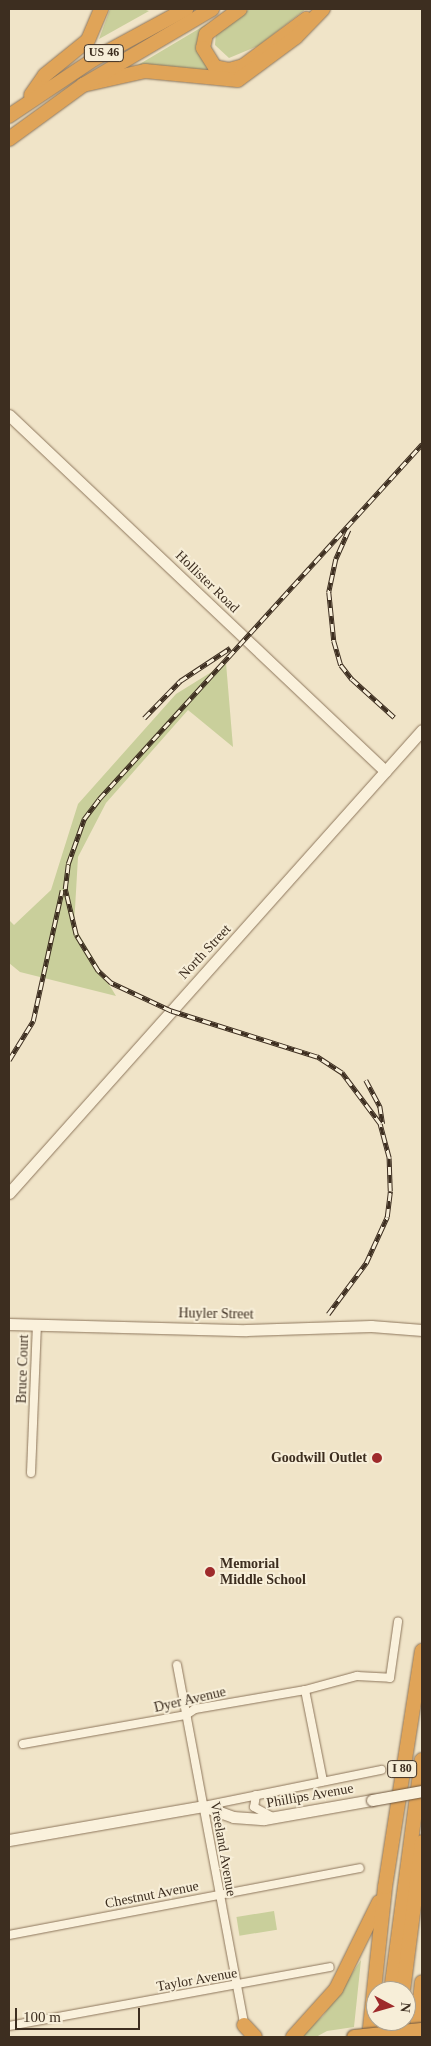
<!DOCTYPE html>
<html>
<head>
<meta charset="utf-8">
<style>
	body { margin:0 }
	#map { position:relative; width:431px; height:2046px; overflow:hidden; background:#f0e4c8; font-family:Georgia,serif }
	div>[style] { position:absolute }
	[style*='--x'] { left:calc(var(--x)*1px); top:calc(var(--y)*1px); width:calc(var(--w)*1px); rotate:calc(var(--a)*1deg) }
	.green>* { inset:0; background:#c9cf9b; transform-origin:0 0 }
	.roads { filter:drop-shadow(0 0 1px #8d765c) drop-shadow(0 0 1px #8d765c) }
	.street>* { height:8px; margin:-4px; padding:0 4px; transform-origin:4px; border-radius:4px; background:#faf1dc }
	.secondary>* { height:11px; margin:-5.5px; padding:0 5.5px; transform-origin:5.5px; border-radius:5.5px; background:#faf1dc }
	.highway>* { height:14px; margin:-7px; padding:0 7px; transform-origin:7px; border-radius:7px; background:#e0a458 }
	.rail>* { height:4.5px; margin-top:-2.25px; transform-origin:0; background:repeating-linear-gradient(90deg,#f7eed8 0 8px,#3d2e20 0 16px); box-sizing:border-box; border-block:1px solid #3d2e20 }
	.bridges { filter:drop-shadow(0 0 1px #6f573f) drop-shadow(0 0 1px #6f573f) }
	.secondary-bridge>* { height:11px; margin:-5.5px; padding:0 5.5px; transform-origin:5.5px; border-radius:5.5px; background:#faf1dc }
	.highway-bridge>* { height:14px; margin:-7px; padding:0 7px; transform-origin:7px; border-radius:7px; background:#e0a458 }
	.dots>* { width:14px; height:14px; translate:-50% -50%; box-sizing:border-box; border:2px solid #f7eed8; border-radius:50% }
	span { translate:-50% -50%; white-space:nowrap; text-align:center; line-height:1.15; -webkit-text-stroke:4px #f7eed8; paint-order:stroke }
	.shield-label span { padding:1px 4px; background:#f7eed8; border:1px solid; border-radius:4px; -webkit-text-stroke-width:0 }
	.shield-label { font-size:12px; color:#3d2e20; font-weight:700 }
	.street-label { font-size:14px; color:#3d2e20 }
	.poi-label { font-size:14px; color:#3d2e20; font-weight:700 }
	.right { translate:-100% -50%; text-align:right }
	.left { translate:0 -50%; text-align:left }
	.frame { position:absolute; inset:0; border:10px solid #3d2e20; pointer-events:none }
	.north { position:absolute; left:366px; top:1981px; width:50px; height:50px; box-sizing:border-box; background:#f7eed8; border:1px solid #ada18e; border-radius:50%; rotate:96deg; font-size:14px; font-weight:700; line-height:20px; text-align:center; color:#3d2e20 }
	.north::after { content:''; display:block; margin:auto; width:18px; height:22px; background:#9e2a2b; clip-path:polygon(50% 0,100% 100%,50% 72%,0 100%) }
	.scale { position:absolute; left:15px; top:2008px; width:125px; height:22px; box-sizing:border-box; border:2px solid #3d2e20; border-top:0; padding-left:6px; font-size:15px; line-height:18px; white-space:nowrap; color:#3d2e20; -webkit-text-stroke:4px #f7eed8; paint-order:stroke }
</style>
</head>
<body>
<div id="map">
	<div class="green">
		<i style="clip-path:polygon(110px 9px,143px 9px,149px 11px,99px 39px)"></i>
		<i style="clip-path:polygon(250px 9px,306px 9px,258px 46px,229px 58px,215px 45px,216px 32px)"></i>
		<i style="clip-path:polygon(212px 21px,200px 56px,209px 69px,220px 75px,138px 65px)"></i>
		<i style="clip-path:polygon(226px 663px,233px 747px,188px 710px,106px 803px,78px 857px,74px 926px,116px 996px,20px 972px,9px 963px,9px 920px,14px 925px,51px 890px,78px 804px,176px 694px)"></i>
		<i style="left:274px;top:1911px;width:19px;height:38px;rotate:81deg"></i>
		<i style="clip-path:polygon(361px 1960px,354px 2027px,327px 2031px,316px 2037px,299px 2037px,323px 2016px)"></i>
	</div>
	<div class="roads">
		<div class="street">
			<i style="--x:31;--y:1473;--w:147;--a:-87.7"></i>
			<i style="--x:177;--y:1665;--w:369;--a:79.4"></i>
			<i style="--x:305;--y:1690;--w:93;--a:78.8"></i>
			<i style="--x:23;--y:1744;--w:166;--a:-10.1"></i>
			<i style="--x:186;--y:1715;--w:11;--a:-34"></i>
			<i style="--x:195;--y:1709;--w:112;--a:-9.8"></i>
			<i style="--x:305;--y:1690;--w:54;--a:-15.1"></i>
			<i style="--x:357;--y:1676;--w:33;--a:3"></i>
			<i style="--x:390;--y:1678;--w:57;--a:-81.9"></i>
			<i style="--x:256;--y:1795;--w:12;--a:99"></i>
			<i style="--x:254;--y:1807;--w:19;--a:28"></i>
			<i style="--x:204;--y:1806;--w:181;--a:-11.5"></i>
			<i style="--x:9;--y:1935;--w:357;--a:-10.8"></i>
			<i style="--x:9;--y:2026;--w:326;--a:-10.4"></i>
		</div>
		<div class="secondary">
			<i style="--x:9;--y:415;--w:518;--a:43.43"></i>
			<i style="--x:9;--y:1193;--w:620;--a:-48.27"></i>
			<i style="--x:9;--y:1324;--w:237;--a:1.5"></i>
			<i style="--x:246;--y:1330;--w:125;--a:-1.8"></i>
			<i style="--x:371;--y:1326;--w:51;--a:4.5"></i>
			<i style="--x:9;--y:1840;--w:197;--a:-9.9"></i>
			<i style="--x:203;--y:1806;--w:32;--a:20"></i>
			<i style="--x:233;--y:1817;--w:31;--a:4"></i>
			<i style="--x:264;--y:1819;--w:110;--a:-10"></i>
		</div>
		<div class="highway">
			<i style="--x:240;--y:9;--w:42;--a:143.7"></i>
			<i style="--x:206;--y:34;--w:14;--a:102"></i>
			<i style="--x:203;--y:48;--w:22;--a:58"></i>
			<i style="--x:215;--y:67;--w:14;--a:12"></i>
			<i style="--x:229;--y:70;--w:15;--a:-16"></i>
			<i style="--x:243;--y:66;--w:79;--a:-36.7"></i>
			<i style="--x:83;--y:85;--w:64;--a:-12.7"></i>
			<i style="--x:145;--y:71;--w:93;--a:5.5"></i>
			<i style="--x:238;--y:80;--w:72;--a:-36.6"></i>
			<i style="--x:296;--y:37;--w:39;--a:-46"></i>
			<i style="--x:31;--y:95;--w:24;--a:-55"></i>
			<i style="--x:45;--y:75;--w:55;--a:-39.1"></i>
			<i style="--x:88;--y:40;--w:34;--a:-67"></i>
			<i style="--x:9;--y:116;--w:102;--a:-33.8"></i>
			<i style="--x:94;--y:59;--w:105;--a:-28.5"></i>
			<i style="--x:9;--y:139;--w:92;--a:-36.1"></i>
			<i style="--x:83;--y:85;--w:150;--a:-30.5"></i>
			<i style="--x:391;--y:1991;--w:233;--a:-82.4"></i>
			<i style="--x:403;--y:1991;--w:150;--a:-82.7"></i>
			<i style="--x:244;--y:2025;--w:16;--a:47"></i>
			<i style="--x:293;--y:2037;--w:64;--a:-48.1"></i>
			<i style="--x:336;--y:1989;--w:97;--a:-63.7"></i>
			<i style="--x:369;--y:2037;--w:151;--a:-83.9"></i>
			<i style="--x:385;--y:1887;--w:239;--a:-81.1"></i>
			<i style="--x:385;--y:2037;--w:16;--a:-83"></i>
			<i style="--x:398;--y:2037;--w:16;--a:-86"></i>
			<i style="--x:416;--y:2037;--w:55;--a:-83.8"></i>
		</div>
	</div>
	<div class="rail">
		<i style="--x:349;--y:530;--w:32;--a:114"></i>
		<i style="--x:336;--y:559;--w:34;--a:102"></i>
		<i style="--x:329;--y:592;--w:49;--a:84.2"></i>
		<i style="--x:334;--y:641;--w:25;--a:74"></i>
		<i style="--x:341;--y:665;--w:18;--a:52"></i>
		<i style="--x:352;--y:679;--w:57;--a:42.1"></i>
		<i style="--x:144;--y:718;--w:52;--a:-45.8"></i>
		<i style="--x:180;--y:681;--w:60;--a:-33.4"></i>
		<i style="--x:9;--y:1060;--w:46;--a:-58.4"></i>
		<i style="--x:33;--y:1021;--w:134;--a:-77.5"></i>
		<i style="--x:366;--y:1080;--w:30;--a:62"></i>
		<i style="--x:380;--y:1106;--w:18;--a:81"></i>
		<i style="--x:328;--y:1314;--w:64;--a:-53.3"></i>
		<i style="--x:366;--y:1263;--w:51;--a:-65.5"></i>
		<i style="--x:387;--y:1217;--w:26;--a:-83"></i>
		<i style="--x:390;--y:1191;--w:33;--a:-92"></i>
		<i style="--x:389;--y:1158;--w:35;--a:-105"></i>
		<i style="--x:380;--y:1124;--w:64;--a:-126.7"></i>
		<i style="--x:342;--y:1073;--w:30;--a:-147"></i>
		<i style="--x:317;--y:1057;--w:153;--a:-162.5"></i>
		<i style="--x:171;--y:1011;--w:66;--a:-155"></i>
		<i style="--x:111;--y:983;--w:18;--a:-137"></i>
		<i style="--x:98;--y:971;--w:42;--a:-121.4"></i>
		<i style="--x:76;--y:935;--w:47;--a:-103.4"></i>
		<i style="--x:65;--y:889;--w:25;--a:-83"></i>
		<i style="--x:68;--y:864;--w:48;--a:-70.4"></i>
		<i style="--x:84;--y:819;--w:25;--a:-53"></i>
		<i style="--x:99;--y:799;--w:480;--a:-47.7"></i>
	</div>
	<div class="bridges">
		<div class="secondary-bridge">
			<i style="--x:372;--y:1800;--w:51;--a:-10.2"></i>
		</div>
		<div class="highway-bridge">
			<i style="--x:354;--y:2037;--w:68;--a:-5.9"></i>
		</div>
	</div>
	<div class="dots">
		<i style="left:377px;top:1458px;background:#9e2a2b"></i>
		<i style="left:210px;top:1572px;background:#9e2a2b"></i>
	</div>
	<div class="shield-label">
		<span style="left:104px;top:53px">US 46</span>
		<span style="left:402px;top:1769px">I 80</span>
	</div>
	<div class="street-label">
		<span style="left:207px;top:582px;rotate:44deg">Hollister Road</span>
		<span style="left:205px;top:952px;rotate:-47deg">North Street</span>
		<span style="left:216px;top:1314px;rotate:1deg">Huyler Street</span>
		<span style="left:23px;top:1369px;rotate:-88deg">Bruce Court</span>
		<span style="left:190px;top:1700px;rotate:-13deg">Dyer Avenue</span>
		<span style="left:310px;top:1796px;rotate:-10deg">Phillips Avenue</span>
		<span style="left:223px;top:1849px;rotate:80deg">Vreeland Avenue</span>
		<span style="left:152px;top:1895px;rotate:-11deg">Chestnut Avenue</span>
		<span style="left:197px;top:1980px;rotate:-10deg">Taylor Avenue</span>
	</div>
	<div class="poi-label">
		<span class="right" style="left:367px;top:1458px">Goodwill Outlet</span>
		<span class="left" style="left:220px;top:1572px">Memorial<br>Middle School</span>
	</div>
	<div class="frame"></div>
	<div class="north">N</div>
	<div class="scale">100 m</div>
</div>
</body>
</html>
